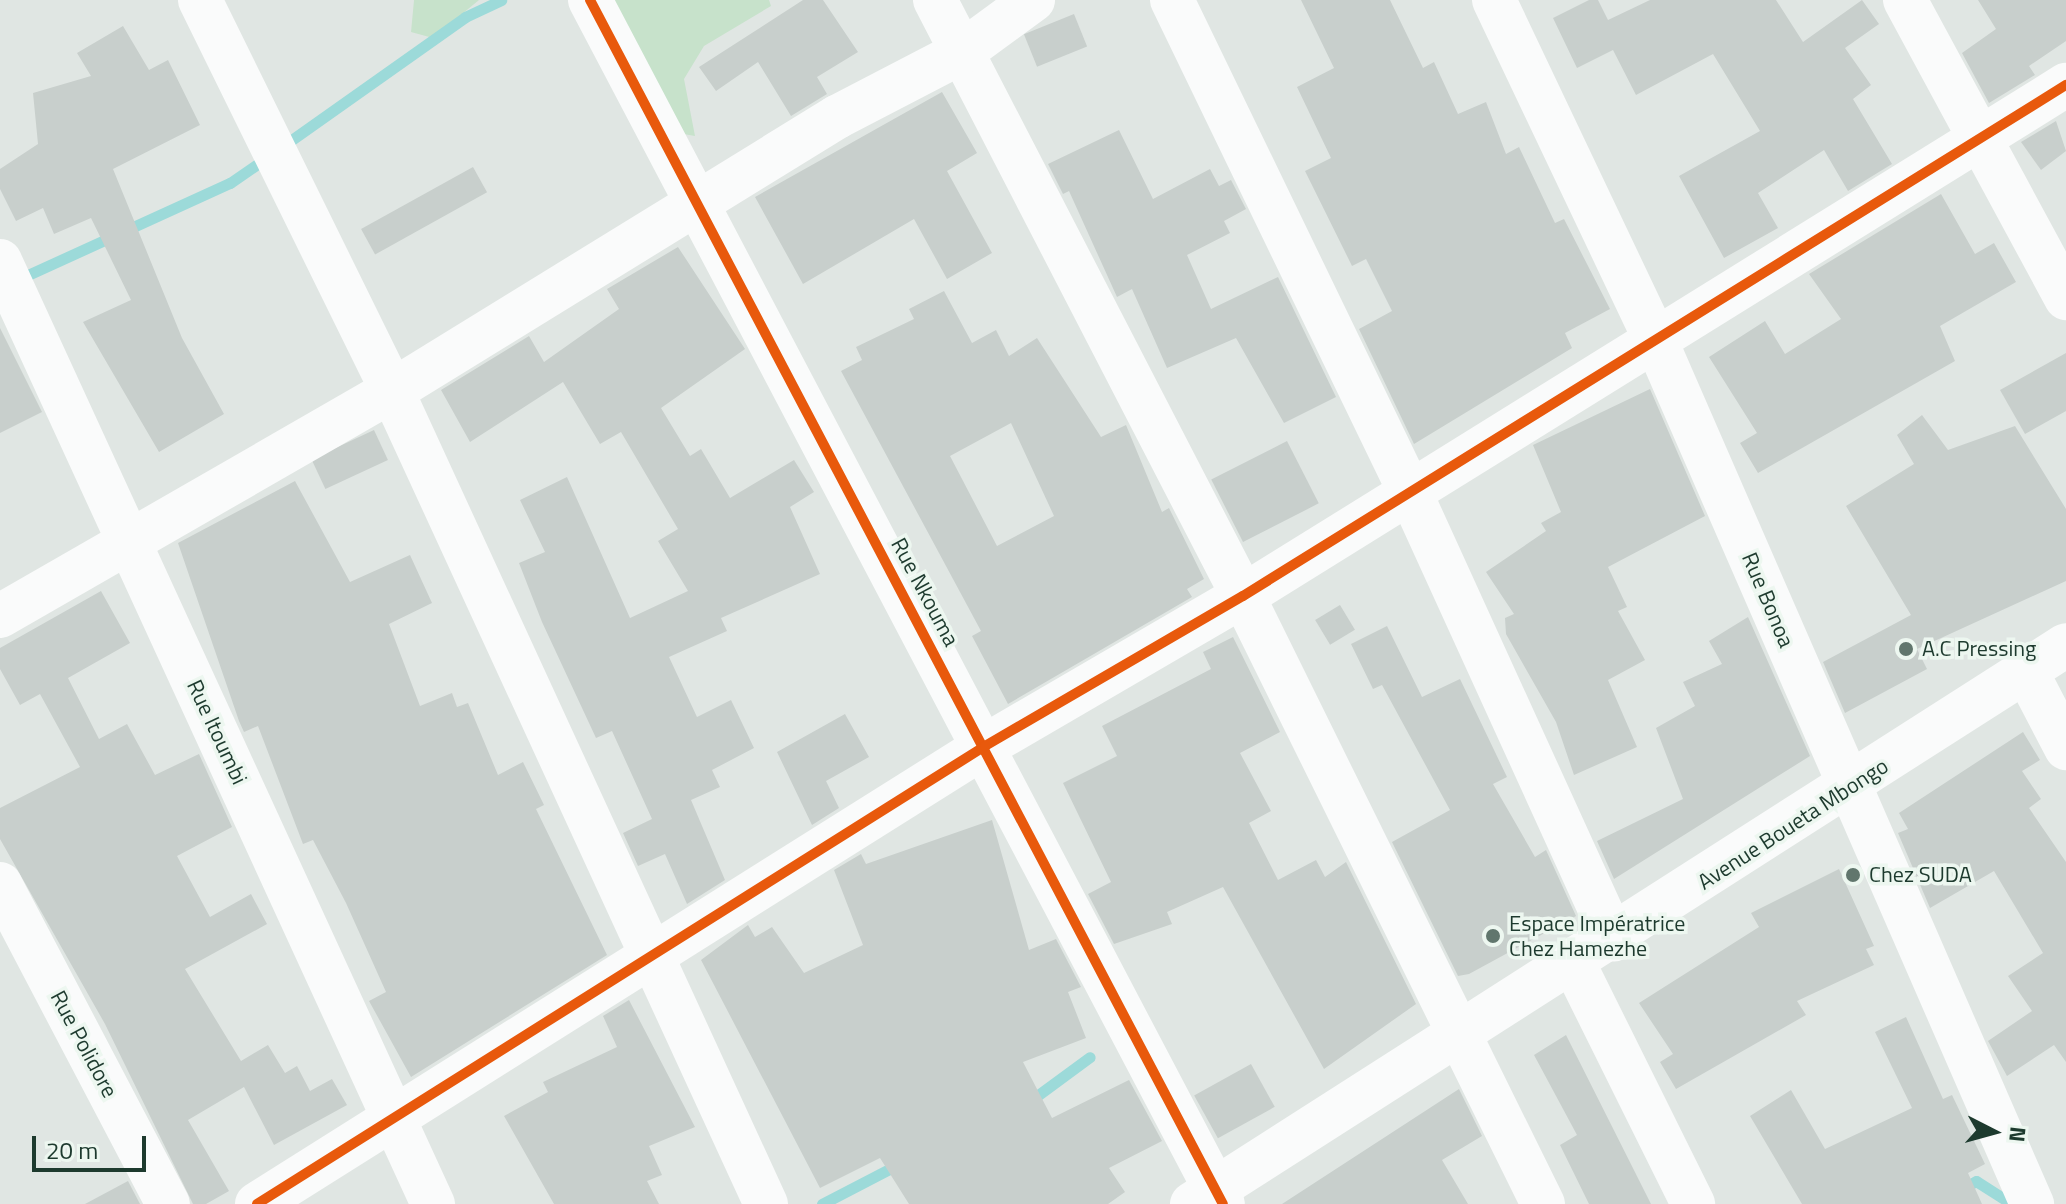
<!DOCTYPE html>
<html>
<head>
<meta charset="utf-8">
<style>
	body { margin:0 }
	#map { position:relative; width:2066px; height:1204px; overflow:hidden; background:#e0e6e3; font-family:"Titillium Web",sans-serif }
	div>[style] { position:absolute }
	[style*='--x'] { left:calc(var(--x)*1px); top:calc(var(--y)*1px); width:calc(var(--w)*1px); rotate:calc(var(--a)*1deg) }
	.green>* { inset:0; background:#c7e2cb }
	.stream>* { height:11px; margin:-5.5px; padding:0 5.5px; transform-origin:5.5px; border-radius:5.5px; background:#9cdad9 }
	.building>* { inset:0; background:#c8cfcc; transform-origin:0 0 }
	.minor>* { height:44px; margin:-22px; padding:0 22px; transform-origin:22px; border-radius:22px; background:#fafbfb }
	.cycleway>* { height:10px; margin:-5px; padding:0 5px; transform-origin:5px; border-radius:5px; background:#e8590c }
	.dots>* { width:22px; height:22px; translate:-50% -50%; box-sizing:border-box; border:4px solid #edf7f0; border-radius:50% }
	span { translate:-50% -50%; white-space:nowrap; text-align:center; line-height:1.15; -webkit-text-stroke:7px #edf7f0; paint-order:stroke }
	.street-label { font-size:22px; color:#1d3a2e }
	.poi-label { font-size:22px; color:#1d3a2e }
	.left { translate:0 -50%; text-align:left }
	.north { position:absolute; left:1954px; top:1092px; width:80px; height:80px; -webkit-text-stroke:6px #edf7f0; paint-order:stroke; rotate:96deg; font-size:22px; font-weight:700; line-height:32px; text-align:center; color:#1d3a2e }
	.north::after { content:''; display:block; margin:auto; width:28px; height:36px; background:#1d3a2e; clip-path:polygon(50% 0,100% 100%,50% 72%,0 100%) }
	.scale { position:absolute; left:32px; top:1136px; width:114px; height:36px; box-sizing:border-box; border:4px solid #1d3a2e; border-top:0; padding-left:10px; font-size:24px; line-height:28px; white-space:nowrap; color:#1d3a2e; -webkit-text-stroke:6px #edf7f0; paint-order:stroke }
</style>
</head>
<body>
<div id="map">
	<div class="green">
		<i style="clip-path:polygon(414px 0,479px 0,433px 38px,411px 32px)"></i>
		<i style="clip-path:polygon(596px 0,769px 0,771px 6px,704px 46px,684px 79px,695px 136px,672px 132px)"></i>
	</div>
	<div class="stream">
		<i style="--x:283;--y:146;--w:223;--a:-35.3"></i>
		<i style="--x:465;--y:17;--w:40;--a:-25"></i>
		<i style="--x:19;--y:279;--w:232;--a:-24.5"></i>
		<i style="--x:230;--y:183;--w:47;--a:-34.7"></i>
		<i style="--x:1030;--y:1101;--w:74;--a:-36.3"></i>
		<i style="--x:1961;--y:1189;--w:17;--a:-28"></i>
		<i style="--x:1976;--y:1181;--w:43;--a:32.6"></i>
		<i style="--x:822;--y:1204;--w:87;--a:-27.5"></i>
	</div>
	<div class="building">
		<i style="clip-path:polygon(803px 0,823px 0,858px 52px,817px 77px,827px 94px,791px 116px,758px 62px,716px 91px,699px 67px)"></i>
		<i style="clip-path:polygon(1301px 0,1390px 0,1423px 68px,1434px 62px,1458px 114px,1486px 102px,1506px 154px,1519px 147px,1555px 223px,1564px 219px,1610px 309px,1565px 333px,1572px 348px,1414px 444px,1359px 329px,1392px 311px,1366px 259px,1352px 266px,1305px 171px,1331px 158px,1297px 87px,1334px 68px)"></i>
		<i style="clip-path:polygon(1589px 0,1598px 0,1608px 20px,1650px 0,1776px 0,1803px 42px,1862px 0,1879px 24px,1845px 48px,1871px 85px,1853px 99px,1892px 164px,1848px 191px,1824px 150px,1758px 193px,1778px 228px,1724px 258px,1679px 176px,1760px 131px,1713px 54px,1636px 95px,1613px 50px,1577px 68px,1553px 18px)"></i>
		<i style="clip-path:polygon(1978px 0,2066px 0,2066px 41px,2029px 66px,2035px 75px,1989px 103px,1962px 53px,1996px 29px)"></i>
		<i style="left:1074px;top:14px;width:35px;height:54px;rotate:68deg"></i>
		<i style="clip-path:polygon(123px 26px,149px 70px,168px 60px,200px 125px,113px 169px,182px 338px,224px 414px,159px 452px,83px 322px,131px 300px,91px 218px,54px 234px,43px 208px,16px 221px,0 189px,0 169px,38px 144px,33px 93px,91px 76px,77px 53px)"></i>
		<i style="clip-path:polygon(942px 92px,977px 153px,947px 171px,992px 253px,947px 279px,914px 219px,803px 284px,755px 197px)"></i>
		<i style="clip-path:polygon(2056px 121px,2066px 151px,2041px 170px,2021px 142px)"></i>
		<i style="clip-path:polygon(1119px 130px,1153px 199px,1210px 169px,1219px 186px,1231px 180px,1246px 209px,1224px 221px,1230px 233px,1187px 255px,1211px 309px,1278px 277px,1336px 397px,1284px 423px,1236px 338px,1167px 368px,1132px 289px,1117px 297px,1069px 191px,1063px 194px,1048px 164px)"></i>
		<i style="left:473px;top:167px;width:29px;height:128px;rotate:61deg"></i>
		<i style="clip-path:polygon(1941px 194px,1975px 254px,1994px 243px,2016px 282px,1940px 326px,1955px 361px,1758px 473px,1740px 443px,1757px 433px,1709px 357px,1765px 321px,1785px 354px,1841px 319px,1809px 274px)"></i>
		<i style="clip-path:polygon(678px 247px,745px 349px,661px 408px,690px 456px,701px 449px,730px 498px,794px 460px,814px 492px,790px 507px,820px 574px,721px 618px,727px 631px,669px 657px,697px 717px,731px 700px,754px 748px,712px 770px,720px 787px,691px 800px,725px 880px,687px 904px,665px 854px,638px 866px,623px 833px,652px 819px,612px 731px,596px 738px,542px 622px,519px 563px,545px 552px,520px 500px,567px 477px,630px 618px,688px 591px,658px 541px,678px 529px,621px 432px,600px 444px,563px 382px,470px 442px,441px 390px,529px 336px,544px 362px,619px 309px,607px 289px)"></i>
		<i style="clip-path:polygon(evenodd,944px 291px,972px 343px,996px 330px,1009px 356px,1037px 338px,1101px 437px,1126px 425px,1162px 512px,1169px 508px,1204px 579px,1187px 589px,1192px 597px,1008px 704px,972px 636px,981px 631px,841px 371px,862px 360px,856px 347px,914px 319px,909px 309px,944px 291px,1011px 423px,1054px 516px,997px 546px,950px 456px,1011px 423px)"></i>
		<i style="clip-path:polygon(0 328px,42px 412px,0 433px)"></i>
		<i style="clip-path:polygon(2066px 353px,2066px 411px,2025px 434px,2000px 390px)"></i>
		<i style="clip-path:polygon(1650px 389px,1705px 516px,1608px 567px,1627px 607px,1618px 611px,1645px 660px,1608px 680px,1637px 747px,1574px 775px,1556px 722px,1506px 634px,1505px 618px,1514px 614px,1486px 572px,1546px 531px,1541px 523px,1561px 512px,1533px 445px)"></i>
		<i style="clip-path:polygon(1922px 415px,1948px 450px,2015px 426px,2066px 509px,2066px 581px,1917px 649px,1927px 669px,1845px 713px,1823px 662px,1911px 615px,1846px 506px,1914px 464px,1897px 435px)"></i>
		<i style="left:374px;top:430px;width:33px;height:69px;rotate:65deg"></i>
		<i style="left:1287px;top:441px;width:70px;height:85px;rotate:63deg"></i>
		<i style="clip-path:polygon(295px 481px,350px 582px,410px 555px,432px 603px,389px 624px,420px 706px,452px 693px,457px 707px,468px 703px,498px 775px,523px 762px,544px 805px,536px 809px,607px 955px,411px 1077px,369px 1001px,386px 992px,346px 903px,313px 840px,303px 844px,258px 726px,244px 732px,239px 721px,178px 543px)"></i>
		<i style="clip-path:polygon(101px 591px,130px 643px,68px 678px,99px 739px,127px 724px,155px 775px,199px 754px,232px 827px,177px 856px,210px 917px,251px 894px,267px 924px,185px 969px,241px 1061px,268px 1045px,285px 1073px,297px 1066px,310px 1091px,332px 1079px,347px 1105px,274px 1145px,244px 1087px,188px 1120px,229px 1191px,206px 1204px,193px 1204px,105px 1024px,0 839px,0 808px,80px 767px,40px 694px,20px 705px,0 669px,0 648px)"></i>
		<i style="left:1340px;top:605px;width:29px;height:29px;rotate:59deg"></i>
		<i style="clip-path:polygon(1748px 617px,1810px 756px,1614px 879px,1597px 841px,1683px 799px,1656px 728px,1695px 706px,1683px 682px,1722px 664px,1709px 641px)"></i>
		<i style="clip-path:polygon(1387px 626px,1422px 697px,1460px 679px,1507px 777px,1493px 784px,1535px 857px,1546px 850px,1576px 916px,1469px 974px,1458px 976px,1392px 842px,1450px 810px,1382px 685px,1373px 689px,1351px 644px)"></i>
		<i style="clip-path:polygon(1233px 637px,1280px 732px,1240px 753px,1271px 811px,1249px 823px,1278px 880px,1316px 860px,1325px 877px,1346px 862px,1416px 1004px,1324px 1069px,1223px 887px,1167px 912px,1172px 924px,1114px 944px,1088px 894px,1111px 882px,1063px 783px,1117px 756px,1102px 726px,1211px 669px,1203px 652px)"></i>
		<i style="clip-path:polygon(845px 714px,869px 757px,826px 781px,839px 808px,812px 825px,777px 752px)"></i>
		<i style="clip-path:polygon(2023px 732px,2040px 760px,2022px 771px,2041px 799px,2029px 808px,2066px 862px,2066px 1062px,2054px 1045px,2007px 1076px,1988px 1041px,2032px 1011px,2008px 976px,2043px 953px,1994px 871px,1930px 908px,1898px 833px,1908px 829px,1899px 813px)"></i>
		<i style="clip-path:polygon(992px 820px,1029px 950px,1056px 939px,1081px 987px,1068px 992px,1086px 1038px,1023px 1062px,1052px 1118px,1129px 1080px,1162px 1141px,1109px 1168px,1125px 1192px,1108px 1204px,909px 1204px,880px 1158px,820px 1188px,701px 960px,748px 925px,755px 937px,772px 927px,804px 973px,863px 945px,834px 870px,861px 854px,866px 864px)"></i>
		<i style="clip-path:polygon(1839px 869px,1874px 946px,1866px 949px,1874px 965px,1797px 1001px,1806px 1015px,1676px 1089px,1660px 1062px,1673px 1054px,1639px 1003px,1759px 927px,1751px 913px)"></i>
		<i style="clip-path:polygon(629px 1000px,695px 1127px,649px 1146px,662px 1175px,647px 1181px,659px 1204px,554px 1204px,504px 1116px,548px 1092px,543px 1082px,617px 1047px,603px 1016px)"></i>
		<i style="clip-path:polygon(1906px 1017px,1943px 1099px,1952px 1095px,1985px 1164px,1968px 1173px,1982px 1204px,1802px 1204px,1750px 1116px,1791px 1090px,1825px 1149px,1912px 1108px,1875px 1032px)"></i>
		<i style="clip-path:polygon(1566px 1035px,1651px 1204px,1589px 1204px,1560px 1145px,1577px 1135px,1534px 1055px)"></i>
		<i style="left:1251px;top:1064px;width:49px;height:65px;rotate:61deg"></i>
		<i style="clip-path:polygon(1459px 1089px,1482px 1136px,1442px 1160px,1468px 1204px,1282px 1204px)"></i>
		<i style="clip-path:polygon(128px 1181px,140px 1204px,85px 1204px)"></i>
	</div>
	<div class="minor">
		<i style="--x:200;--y:0;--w:436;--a:63.8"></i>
		<i style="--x:392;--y:391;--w:895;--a:65.3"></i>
		<i style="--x:590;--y:0;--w:1360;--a:62.27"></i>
		<i style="--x:935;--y:0;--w:671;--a:62.67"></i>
		<i style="--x:1243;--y:596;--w:678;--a:63.74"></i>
		<i style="--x:1172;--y:0;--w:544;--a:64.19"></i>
		<i style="--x:1409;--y:490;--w:494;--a:65.5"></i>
		<i style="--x:1494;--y:0;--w:375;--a:64.6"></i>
		<i style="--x:1655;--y:339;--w:944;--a:66.45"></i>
		<i style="--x:1905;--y:0;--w:339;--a:61.6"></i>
		<i style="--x:0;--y:261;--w:1038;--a:65.34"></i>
		<i style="--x:0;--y:616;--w:452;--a:-29.9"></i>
		<i style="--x:392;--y:391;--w:523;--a:-31.62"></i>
		<i style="--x:837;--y:117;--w:141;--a:-27.5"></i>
		<i style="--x:962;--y:52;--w:88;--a:-36.2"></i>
		<i style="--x:2026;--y:671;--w:87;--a:62.5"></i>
		<i style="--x:0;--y:884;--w:361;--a:62.3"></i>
		<i style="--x:1574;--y:964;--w:268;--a:63.6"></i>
		<i style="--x:257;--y:1204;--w:860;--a:-32.17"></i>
		<i style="--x:985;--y:746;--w:298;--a:-30.2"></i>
		<i style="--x:1243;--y:596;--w:969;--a:-31.84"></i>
		<i style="--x:1192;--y:1204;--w:1037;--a:-32.6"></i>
	</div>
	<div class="cycleway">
		<i style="--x:590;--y:0;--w:1360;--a:62.27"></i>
		<i style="--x:257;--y:1204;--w:860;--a:-32.17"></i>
		<i style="--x:985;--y:746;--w:298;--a:-30.2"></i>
		<i style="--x:1243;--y:596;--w:969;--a:-31.84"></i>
	</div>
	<div class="dots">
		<i style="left:1906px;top:649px;background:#61766d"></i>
		<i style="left:1853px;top:875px;background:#61766d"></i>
		<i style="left:1493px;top:936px;background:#61766d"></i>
	</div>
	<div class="street-label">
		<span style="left:925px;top:592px;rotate:62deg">Rue Nkouma</span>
		<span style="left:1768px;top:600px;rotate:67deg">Rue Bonoa</span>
		<span style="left:217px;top:732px;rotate:65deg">Rue Itoumbi</span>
		<span style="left:1793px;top:824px;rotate:-33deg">Avenue Boueta Mbongo</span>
		<span style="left:84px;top:1044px;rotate:62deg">Rue Polidore</span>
	</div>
	<div class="poi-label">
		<span class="left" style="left:1922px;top:649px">A.C Pressing</span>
		<span class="left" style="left:1869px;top:875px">Chez SUDA</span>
		<span class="left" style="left:1509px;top:936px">Espace Impératrice<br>Chez Hamezhe</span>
	</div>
	<div class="north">N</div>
	<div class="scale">20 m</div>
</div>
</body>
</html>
